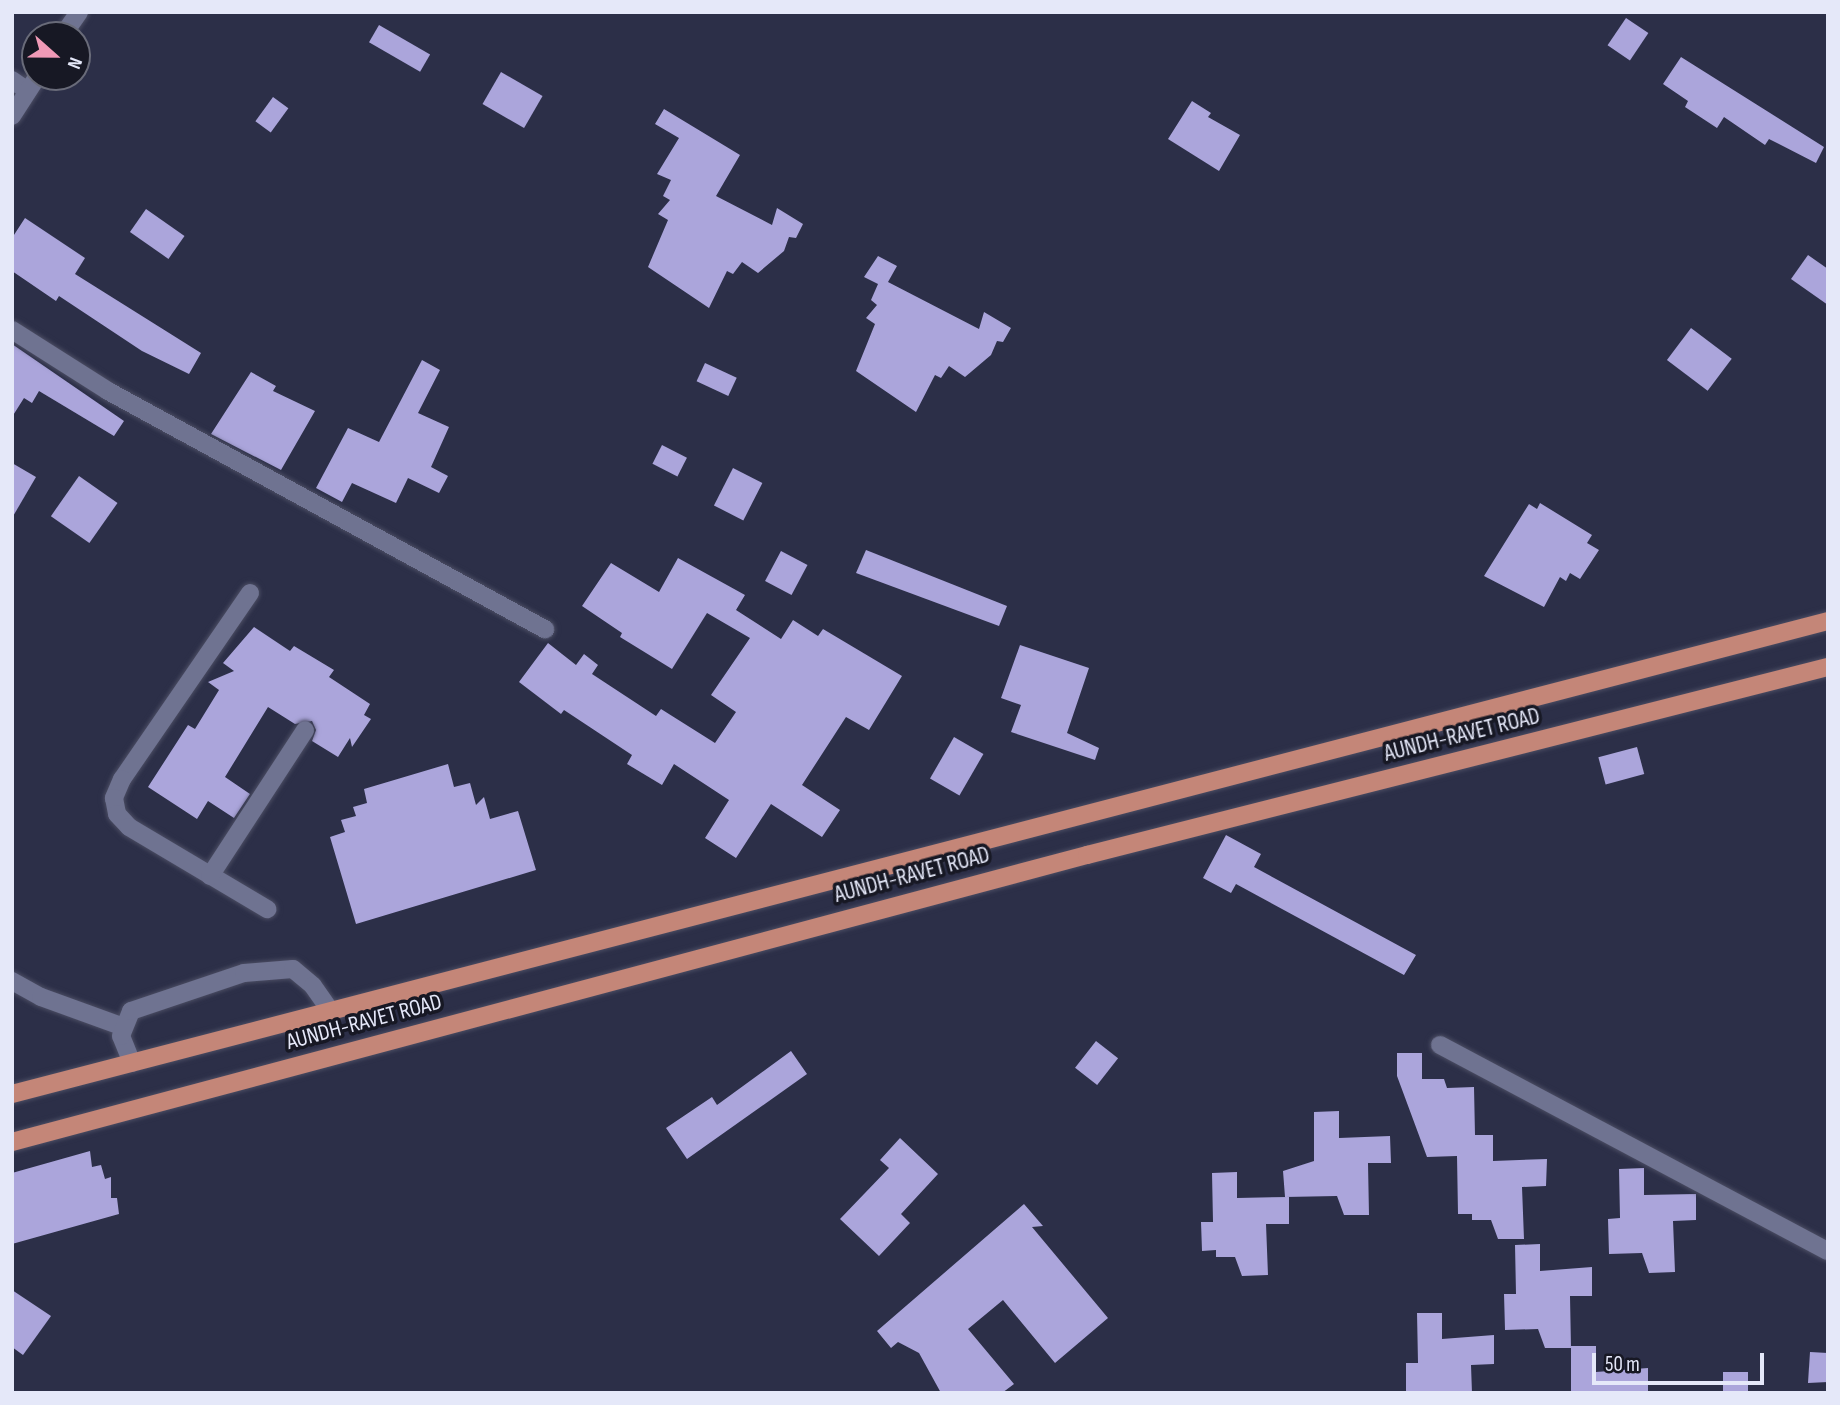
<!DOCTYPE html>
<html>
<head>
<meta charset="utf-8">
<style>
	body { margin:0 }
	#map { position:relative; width:1840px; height:1405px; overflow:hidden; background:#2c2f48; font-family:"Sofia Sans Condensed",sans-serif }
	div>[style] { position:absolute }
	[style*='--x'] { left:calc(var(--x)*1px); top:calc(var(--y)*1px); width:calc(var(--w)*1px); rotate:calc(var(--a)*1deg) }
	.building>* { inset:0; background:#aba5db; transform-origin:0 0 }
	.roads { filter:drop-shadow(0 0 2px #4b4d63) drop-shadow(0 0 2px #4b4d63) }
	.street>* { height:18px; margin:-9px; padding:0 9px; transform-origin:9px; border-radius:9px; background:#6f7391 }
	.secondary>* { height:18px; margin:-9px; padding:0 9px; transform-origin:9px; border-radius:9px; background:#6f7391 }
	.primary>* { height:18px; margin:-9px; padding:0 9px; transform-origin:9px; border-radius:9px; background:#c48678 }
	span { translate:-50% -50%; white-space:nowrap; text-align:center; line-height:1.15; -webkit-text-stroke:7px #171824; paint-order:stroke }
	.street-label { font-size:23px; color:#e5e8f9 }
	.frame { position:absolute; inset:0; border:14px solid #e5e8f9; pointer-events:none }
	.north { position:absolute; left:21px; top:21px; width:70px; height:70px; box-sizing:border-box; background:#171824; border:2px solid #696b79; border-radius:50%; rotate:111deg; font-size:19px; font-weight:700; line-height:28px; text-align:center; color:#e5e8f9 }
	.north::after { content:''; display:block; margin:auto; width:24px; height:32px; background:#f09ab7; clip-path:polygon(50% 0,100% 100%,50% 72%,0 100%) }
	.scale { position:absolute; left:1592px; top:1353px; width:172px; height:32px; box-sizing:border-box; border:4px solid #e5e8f9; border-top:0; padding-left:9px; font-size:21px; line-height:24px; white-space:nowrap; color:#e5e8f9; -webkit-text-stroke:5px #171824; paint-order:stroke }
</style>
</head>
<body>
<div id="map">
	<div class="building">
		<i style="left:1626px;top:18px;width:27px;height:33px;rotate:34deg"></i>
		<i style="left:379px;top:25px;width:59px;height:20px;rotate:30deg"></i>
		<i style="clip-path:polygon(1681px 57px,1824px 147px,1816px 163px,1769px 139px,1765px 145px,1724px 117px,1717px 128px,1685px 107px,1688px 101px,1663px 84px)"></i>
		<i style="left:501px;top:72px;width:48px;height:37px;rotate:30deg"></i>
		<i style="left:273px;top:97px;width:19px;height:30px;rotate:36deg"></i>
		<i style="clip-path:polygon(1192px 101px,1211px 113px,1208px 117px,1240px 135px,1219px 171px,1168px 139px)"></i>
		<i style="clip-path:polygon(664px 109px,740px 155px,716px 196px,772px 225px,777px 208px,803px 224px,796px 238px,789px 237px,784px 251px,758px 273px,742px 262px,733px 274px,727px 271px,709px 308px,648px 267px,668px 220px,658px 214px,670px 200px,663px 196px,671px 180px,657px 174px,679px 138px,655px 124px)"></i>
		<i style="left:146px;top:209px;width:47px;height:28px;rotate:35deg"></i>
		<i style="clip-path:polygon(25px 218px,85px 258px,75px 274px,201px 353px,189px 374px,142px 351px,59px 296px,56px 301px,12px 271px,12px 238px)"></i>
		<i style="clip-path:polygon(1808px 255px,1828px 269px,1828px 305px,1791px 279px)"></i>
		<i style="clip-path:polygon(878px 256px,897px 266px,888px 282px,979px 329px,984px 312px,1011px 328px,1003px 342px,997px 341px,991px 355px,965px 377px,949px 366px,941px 378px,935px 375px,916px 412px,856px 371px,875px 324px,866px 318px,877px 305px,871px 300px,878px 284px,864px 277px)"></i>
		<i style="left:1691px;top:328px;width:51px;height:40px;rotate:37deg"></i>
		<i style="clip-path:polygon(12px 344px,124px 421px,114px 436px,39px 391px,32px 403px,24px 398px,12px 417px)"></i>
		<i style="clip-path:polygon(422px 360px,440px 370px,418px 413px,449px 427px,431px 467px,448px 476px,439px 493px,408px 478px,396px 503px,352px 483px,342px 502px,316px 488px,348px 428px,379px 442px)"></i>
		<i style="left:705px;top:363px;width:35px;height:20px;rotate:25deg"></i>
		<i style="clip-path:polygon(251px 372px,276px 386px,273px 391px,315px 411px,281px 470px,211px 434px)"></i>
		<i style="left:662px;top:445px;width:28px;height:21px;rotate:27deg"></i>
		<i style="clip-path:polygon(12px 463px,36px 477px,12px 518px)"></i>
		<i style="left:733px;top:468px;width:33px;height:42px;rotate:27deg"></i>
		<i style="left:79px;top:476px;width:47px;height:49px;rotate:35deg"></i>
		<i style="clip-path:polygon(1540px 503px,1592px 535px,1587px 543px,1599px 550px,1580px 579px,1570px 573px,1566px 581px,1560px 577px,1544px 607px,1484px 576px,1529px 504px,1537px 509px)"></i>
		<i style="clip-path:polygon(866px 550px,1007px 606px,999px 626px,856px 573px)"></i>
		<i style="left:781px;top:551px;width:30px;height:34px;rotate:28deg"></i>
		<i style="clip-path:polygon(678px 558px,745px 595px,736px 610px,781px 639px,793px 620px,818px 636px,823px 629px,902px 676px,869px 730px,846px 717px,802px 785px,840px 810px,822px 837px,771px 804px,736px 858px,705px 838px,729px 800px,674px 764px,662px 785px,627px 764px,632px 755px,564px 710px,561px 714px,519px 682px,548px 643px,576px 665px,584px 654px,598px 665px,592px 674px,656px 716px,661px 709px,715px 743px,736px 712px,711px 695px,750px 638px,707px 613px,672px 669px,620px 637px,622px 633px,582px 606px,611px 563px,659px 592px)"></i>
		<i style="clip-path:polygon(254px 627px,290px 651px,294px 646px,334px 670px,329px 677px,370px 704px,364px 715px,371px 719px,352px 747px,350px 738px,338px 757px,312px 741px,316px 730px,312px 721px,295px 724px,268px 707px,225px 777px,250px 794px,234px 818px,208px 801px,197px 819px,148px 787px,188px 725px,195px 729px,219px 690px,208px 682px,234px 671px,223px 663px)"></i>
		<i style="clip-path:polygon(1020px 645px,1089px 668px,1067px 733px,1099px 748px,1095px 760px,1011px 732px,1021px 705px,1001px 698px)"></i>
		<i style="left:954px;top:737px;width:34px;height:48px;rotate:30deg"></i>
		<i style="left:1637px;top:747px;width:28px;height:40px;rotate:75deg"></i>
		<i style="clip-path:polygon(448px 764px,454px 787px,470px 783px,476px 805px,484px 797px,490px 819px,518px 811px,536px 870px,356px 924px,330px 837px,345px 832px,341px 820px,356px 816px,353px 807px,367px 803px,364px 789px)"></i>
		<i style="clip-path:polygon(1226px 835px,1261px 854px,1254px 867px,1416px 955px,1404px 975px,1236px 884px,1231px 893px,1203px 878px)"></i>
		<i style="left:1096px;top:1041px;width:28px;height:34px;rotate:38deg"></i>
		<i style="clip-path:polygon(791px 1051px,807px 1074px,687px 1159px,666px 1128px,712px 1097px,717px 1105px)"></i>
		<i style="clip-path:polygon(1397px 1053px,1422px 1053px,1422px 1079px,1444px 1079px,1447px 1088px,1474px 1087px,1475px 1135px,1493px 1135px,1493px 1161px,1547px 1159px,1546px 1186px,1522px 1187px,1524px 1239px,1498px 1239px,1491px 1220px,1472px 1220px,1472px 1214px,1458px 1214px,1457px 1156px,1427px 1157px,1397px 1076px)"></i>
		<i style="clip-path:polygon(1339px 1111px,1339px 1138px,1390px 1136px,1391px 1163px,1368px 1163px,1369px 1215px,1344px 1215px,1337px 1196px,1285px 1197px,1283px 1171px,1314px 1161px,1314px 1112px)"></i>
		<i style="clip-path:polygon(900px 1138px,938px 1174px,901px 1214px,910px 1223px,879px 1256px,840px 1219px,889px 1168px,880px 1160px)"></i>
		<i style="clip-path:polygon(90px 1151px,92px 1167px,101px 1165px,105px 1179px,111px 1177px,111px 1198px,117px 1198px,119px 1214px,12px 1244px,12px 1173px)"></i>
		<i style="clip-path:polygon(1644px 1168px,1644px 1195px,1696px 1194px,1696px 1220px,1673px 1221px,1675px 1272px,1649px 1273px,1642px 1253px,1609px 1254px,1608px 1219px,1620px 1218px,1619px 1169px)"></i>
		<i style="clip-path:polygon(1237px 1172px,1237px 1198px,1289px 1197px,1289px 1224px,1266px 1224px,1268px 1275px,1242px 1276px,1235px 1257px,1216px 1257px,1216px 1250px,1202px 1251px,1201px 1222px,1213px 1222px,1212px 1173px)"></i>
		<i style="clip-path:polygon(1024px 1204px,1043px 1226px,1032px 1227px,1108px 1318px,1055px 1363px,1003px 1300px,968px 1329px,1014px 1384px,1002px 1393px,941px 1393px,919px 1353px,898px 1342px,891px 1348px,877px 1331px)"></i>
		<i style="clip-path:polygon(1540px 1244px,1540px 1271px,1592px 1267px,1592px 1296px,1570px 1296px,1571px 1348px,1545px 1348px,1538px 1329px,1505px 1330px,1504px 1294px,1516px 1294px,1515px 1245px)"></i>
		<i style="clip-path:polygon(12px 1290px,51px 1316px,23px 1355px,12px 1347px)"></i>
		<i style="clip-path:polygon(1417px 1313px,1442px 1313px,1442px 1339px,1494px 1335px,1494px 1364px,1471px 1365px,1472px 1393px,1406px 1392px,1406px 1363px,1418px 1363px)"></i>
		<i style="clip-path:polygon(1571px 1346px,1596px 1346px,1596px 1372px,1648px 1368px,1648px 1393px,1571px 1393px)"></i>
		<i style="clip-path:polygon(1810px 1352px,1828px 1353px,1828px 1382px,1808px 1383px)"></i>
		<i style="left:1748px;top:1372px;width:21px;height:25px;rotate:90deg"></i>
	</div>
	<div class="roads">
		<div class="street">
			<i style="--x:12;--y:80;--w:19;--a:35"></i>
			<i style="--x:12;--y:330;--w:114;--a:32.4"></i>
			<i style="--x:108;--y:391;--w:498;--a:28.6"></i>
			<i style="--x:250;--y:593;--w:226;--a:124.5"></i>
			<i style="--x:122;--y:779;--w:21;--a:113"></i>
			<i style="--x:114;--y:798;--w:16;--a:79"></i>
			<i style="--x:117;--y:814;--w:18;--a:47"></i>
			<i style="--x:129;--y:827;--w:161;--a:30.7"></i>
			<i style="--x:210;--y:876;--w:174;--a:-56.9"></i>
			<i style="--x:12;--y:981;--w:33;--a:29"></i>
			<i style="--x:41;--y:997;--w:88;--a:19.9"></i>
			<i style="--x:1440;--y:1045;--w:439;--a:28"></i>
			<i style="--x:132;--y:1063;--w:29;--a:-112"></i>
			<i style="--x:121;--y:1036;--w:27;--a:-68"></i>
			<i style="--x:131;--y:1011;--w:119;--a:-18.6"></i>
			<i style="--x:244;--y:973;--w:49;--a:-4.7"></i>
			<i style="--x:293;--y:969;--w:26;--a:40"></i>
			<i style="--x:313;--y:986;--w:33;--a:55"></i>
		</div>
		<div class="secondary">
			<i style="--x:63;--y:35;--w:28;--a:-55"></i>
			<i style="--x:12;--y:116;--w:46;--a:-57.3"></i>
		</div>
		<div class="primary">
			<i style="--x:12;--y:1094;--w:1877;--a:-14.6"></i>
			<i style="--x:12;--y:1142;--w:1113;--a:-14.95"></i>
			<i style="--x:1087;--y:855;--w:764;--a:-14.24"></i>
		</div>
	</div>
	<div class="street-label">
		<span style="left:1462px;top:735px;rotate:-14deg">AUNDH-RAVET ROAD</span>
		<span style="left:912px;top:875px;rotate:-15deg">AUNDH-RAVET ROAD</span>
		<span style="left:364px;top:1022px;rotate:-15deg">AUNDH-RAVET ROAD</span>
	</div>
	<div class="frame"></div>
	<div class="north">N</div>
	<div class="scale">50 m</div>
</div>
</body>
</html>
